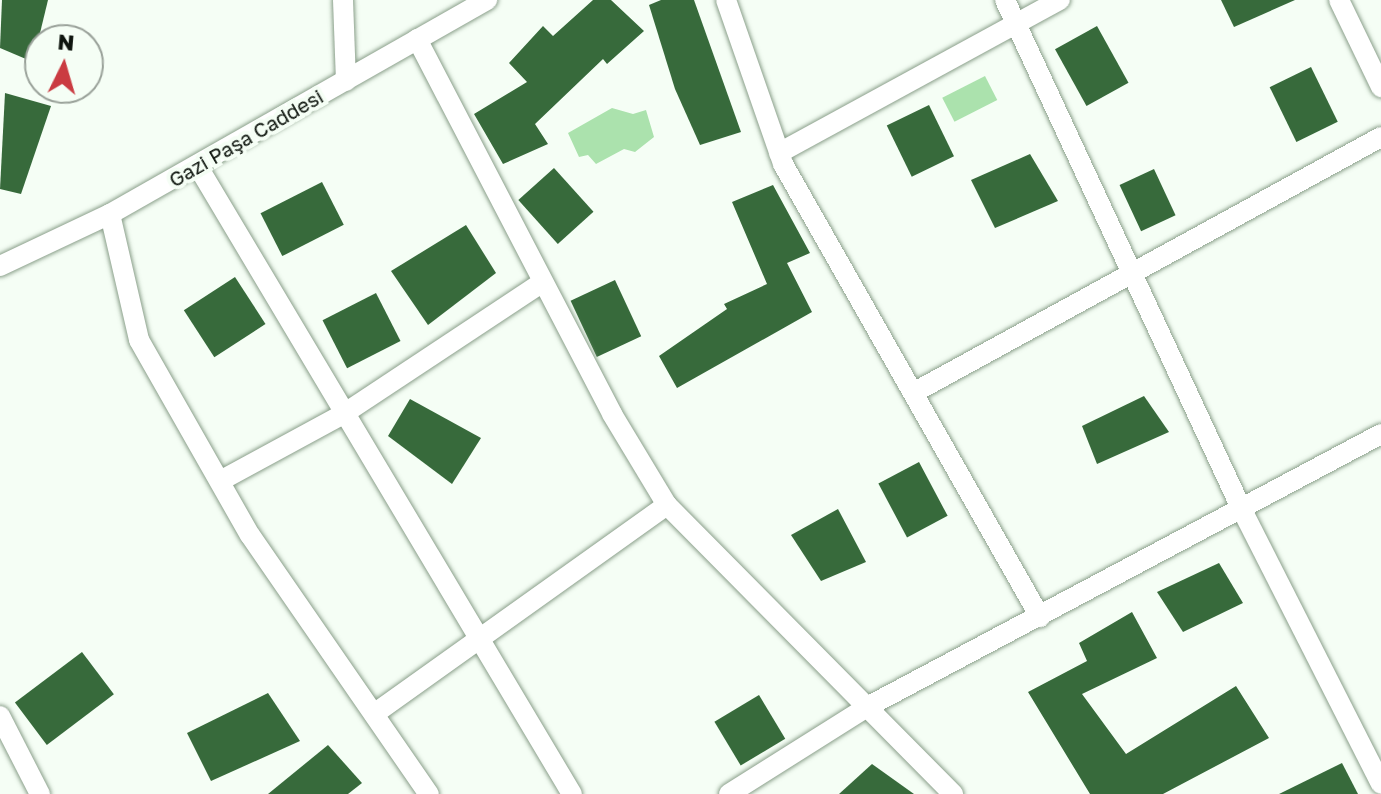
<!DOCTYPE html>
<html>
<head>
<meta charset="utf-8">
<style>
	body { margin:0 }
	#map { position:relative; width:1381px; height:794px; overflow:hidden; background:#f5fef5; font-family:"Golos Text",sans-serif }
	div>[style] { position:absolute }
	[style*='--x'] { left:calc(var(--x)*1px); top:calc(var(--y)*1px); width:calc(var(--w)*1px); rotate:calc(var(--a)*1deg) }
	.water>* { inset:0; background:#abe2ad; transform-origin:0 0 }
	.building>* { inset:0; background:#376a3b; transform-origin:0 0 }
	.roads { filter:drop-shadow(0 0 2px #8a9f8a) drop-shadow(0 0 2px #8a9f8a) }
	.minor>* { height:20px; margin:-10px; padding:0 10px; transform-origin:10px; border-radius:10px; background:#fff }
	span { translate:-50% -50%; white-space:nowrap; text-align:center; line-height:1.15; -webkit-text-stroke:8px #f5fef5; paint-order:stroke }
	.street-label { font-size:20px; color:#0e150e }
	.north { position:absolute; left:24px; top:24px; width:80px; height:80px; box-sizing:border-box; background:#f5fef5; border:2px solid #99a199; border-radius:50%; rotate:5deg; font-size:22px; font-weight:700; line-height:32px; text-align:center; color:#0e150e }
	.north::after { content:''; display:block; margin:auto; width:28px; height:36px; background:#ca3b41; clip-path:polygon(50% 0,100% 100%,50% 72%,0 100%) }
</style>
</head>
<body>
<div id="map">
	<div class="water">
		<i style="left:985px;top:76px;width:27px;height:48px;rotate:63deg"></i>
		<i style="clip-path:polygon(612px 108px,633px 114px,646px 110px,654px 137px,635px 152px,624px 149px,596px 164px,588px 155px,579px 157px,568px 133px)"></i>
	</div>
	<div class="building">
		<i style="clip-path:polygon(2px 0,48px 0,33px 62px,0 48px)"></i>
		<i style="clip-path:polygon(593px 0,611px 0,644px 31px,607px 64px,603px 59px,535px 124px,548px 144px,503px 164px,474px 114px,527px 82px,509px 63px,543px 26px,553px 36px)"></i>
		<i style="clip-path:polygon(661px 0,694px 0,741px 132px,700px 145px,675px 89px,649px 5px)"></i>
		<i style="clip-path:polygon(1221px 0,1295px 0,1234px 27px)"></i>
		<i style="left:1097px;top:26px;width:65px;height:48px;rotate:61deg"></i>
		<i style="left:1311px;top:67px;width:61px;height:46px;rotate:64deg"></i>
		<i style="clip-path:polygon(5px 93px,51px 106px,21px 194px,0 189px)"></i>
		<i style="left:929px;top:105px;width:57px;height:47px;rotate:64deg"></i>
		<i style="clip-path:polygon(1030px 154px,1058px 201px,995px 228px,971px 180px)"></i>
		<i style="left:554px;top:168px;width:59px;height:48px;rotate:48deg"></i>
		<i style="left:1154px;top:169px;width:51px;height:38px;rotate:65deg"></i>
		<i style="left:322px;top:182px;width:48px;height:69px;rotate:63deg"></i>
		<i style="clip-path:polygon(773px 185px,810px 253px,787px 263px,812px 312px,677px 388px,659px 356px,727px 309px,724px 304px,767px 284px,732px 202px)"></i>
		<i style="clip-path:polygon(466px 225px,496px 273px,428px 325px,391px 271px)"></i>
		<i style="left:235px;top:277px;width:56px;height:61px;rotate:57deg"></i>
		<i style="left:615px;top:280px;width:62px;height:49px;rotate:65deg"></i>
		<i style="left:376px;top:293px;width:54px;height:60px;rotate:63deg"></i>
		<i style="clip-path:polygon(1144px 396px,1169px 432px,1097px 464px,1082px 426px)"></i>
		<i style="clip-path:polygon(410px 399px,481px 438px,452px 484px,388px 436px)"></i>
		<i style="left:919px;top:462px;width:61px;height:46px;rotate:62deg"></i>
		<i style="clip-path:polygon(838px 509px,866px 562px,821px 581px,791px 535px)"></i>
		<i style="clip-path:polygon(1219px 563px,1243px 603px,1183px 632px,1157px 592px)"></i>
		<i style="clip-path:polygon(1132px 612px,1157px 658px,1082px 694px,1126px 754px,1236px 686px,1269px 738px,1163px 794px,1090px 794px,1028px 692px,1087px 661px,1079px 643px)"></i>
		<i style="left:82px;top:652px;width:53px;height:84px;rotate:53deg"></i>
		<i style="clip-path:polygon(268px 693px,300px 741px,211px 781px,187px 733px)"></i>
		<i style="left:759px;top:695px;width:51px;height:52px;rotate:59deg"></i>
		<i style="clip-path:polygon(328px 745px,362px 783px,348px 794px,268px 794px)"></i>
		<i style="clip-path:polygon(1342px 763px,1358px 794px,1279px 794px)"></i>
		<i style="clip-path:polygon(872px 764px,914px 794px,839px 794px)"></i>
	</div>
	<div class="roads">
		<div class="minor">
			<i style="--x:343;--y:0;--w:81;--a:87.9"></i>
			<i style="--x:726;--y:0;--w:174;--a:70.8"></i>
			<i style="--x:783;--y:164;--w:521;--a:60.43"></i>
			<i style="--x:1005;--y:0;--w:562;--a:65.08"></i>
			<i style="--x:1242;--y:510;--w:307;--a:63.1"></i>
			<i style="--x:1339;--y:0;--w:97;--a:64.2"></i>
			<i style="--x:417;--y:39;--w:423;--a:62.5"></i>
			<i style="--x:612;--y:414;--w:106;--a:58.9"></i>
			<i style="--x:667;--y:505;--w:407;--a:45.3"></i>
			<i style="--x:779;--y:153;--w:320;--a:-28.6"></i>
			<i style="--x:197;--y:165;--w:732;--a:59.2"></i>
			<i style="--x:110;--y:214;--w:129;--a:77"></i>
			<i style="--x:139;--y:340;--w:224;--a:60.4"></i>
			<i style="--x:250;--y:535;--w:315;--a:55.4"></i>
			<i style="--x:0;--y:266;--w:122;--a:-25.3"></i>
			<i style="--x:110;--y:214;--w:434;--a:-29.6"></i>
			<i style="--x:913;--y:393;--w:533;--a:-28.68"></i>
			<i style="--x:220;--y:481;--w:142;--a:-28.5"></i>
			<i style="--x:345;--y:413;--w:237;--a:-33.5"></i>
			<i style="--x:374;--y:714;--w:360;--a:-35.5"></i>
			<i style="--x:0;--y:716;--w:88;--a:62.9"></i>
			<i style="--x:729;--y:794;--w:163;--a:-32.2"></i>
			<i style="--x:867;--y:707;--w:582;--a:-27.97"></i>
		</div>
	</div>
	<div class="street-label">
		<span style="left:246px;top:138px;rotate:-30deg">Gazi Paşa Caddesi</span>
	</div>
	<div class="north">N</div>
</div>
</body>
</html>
